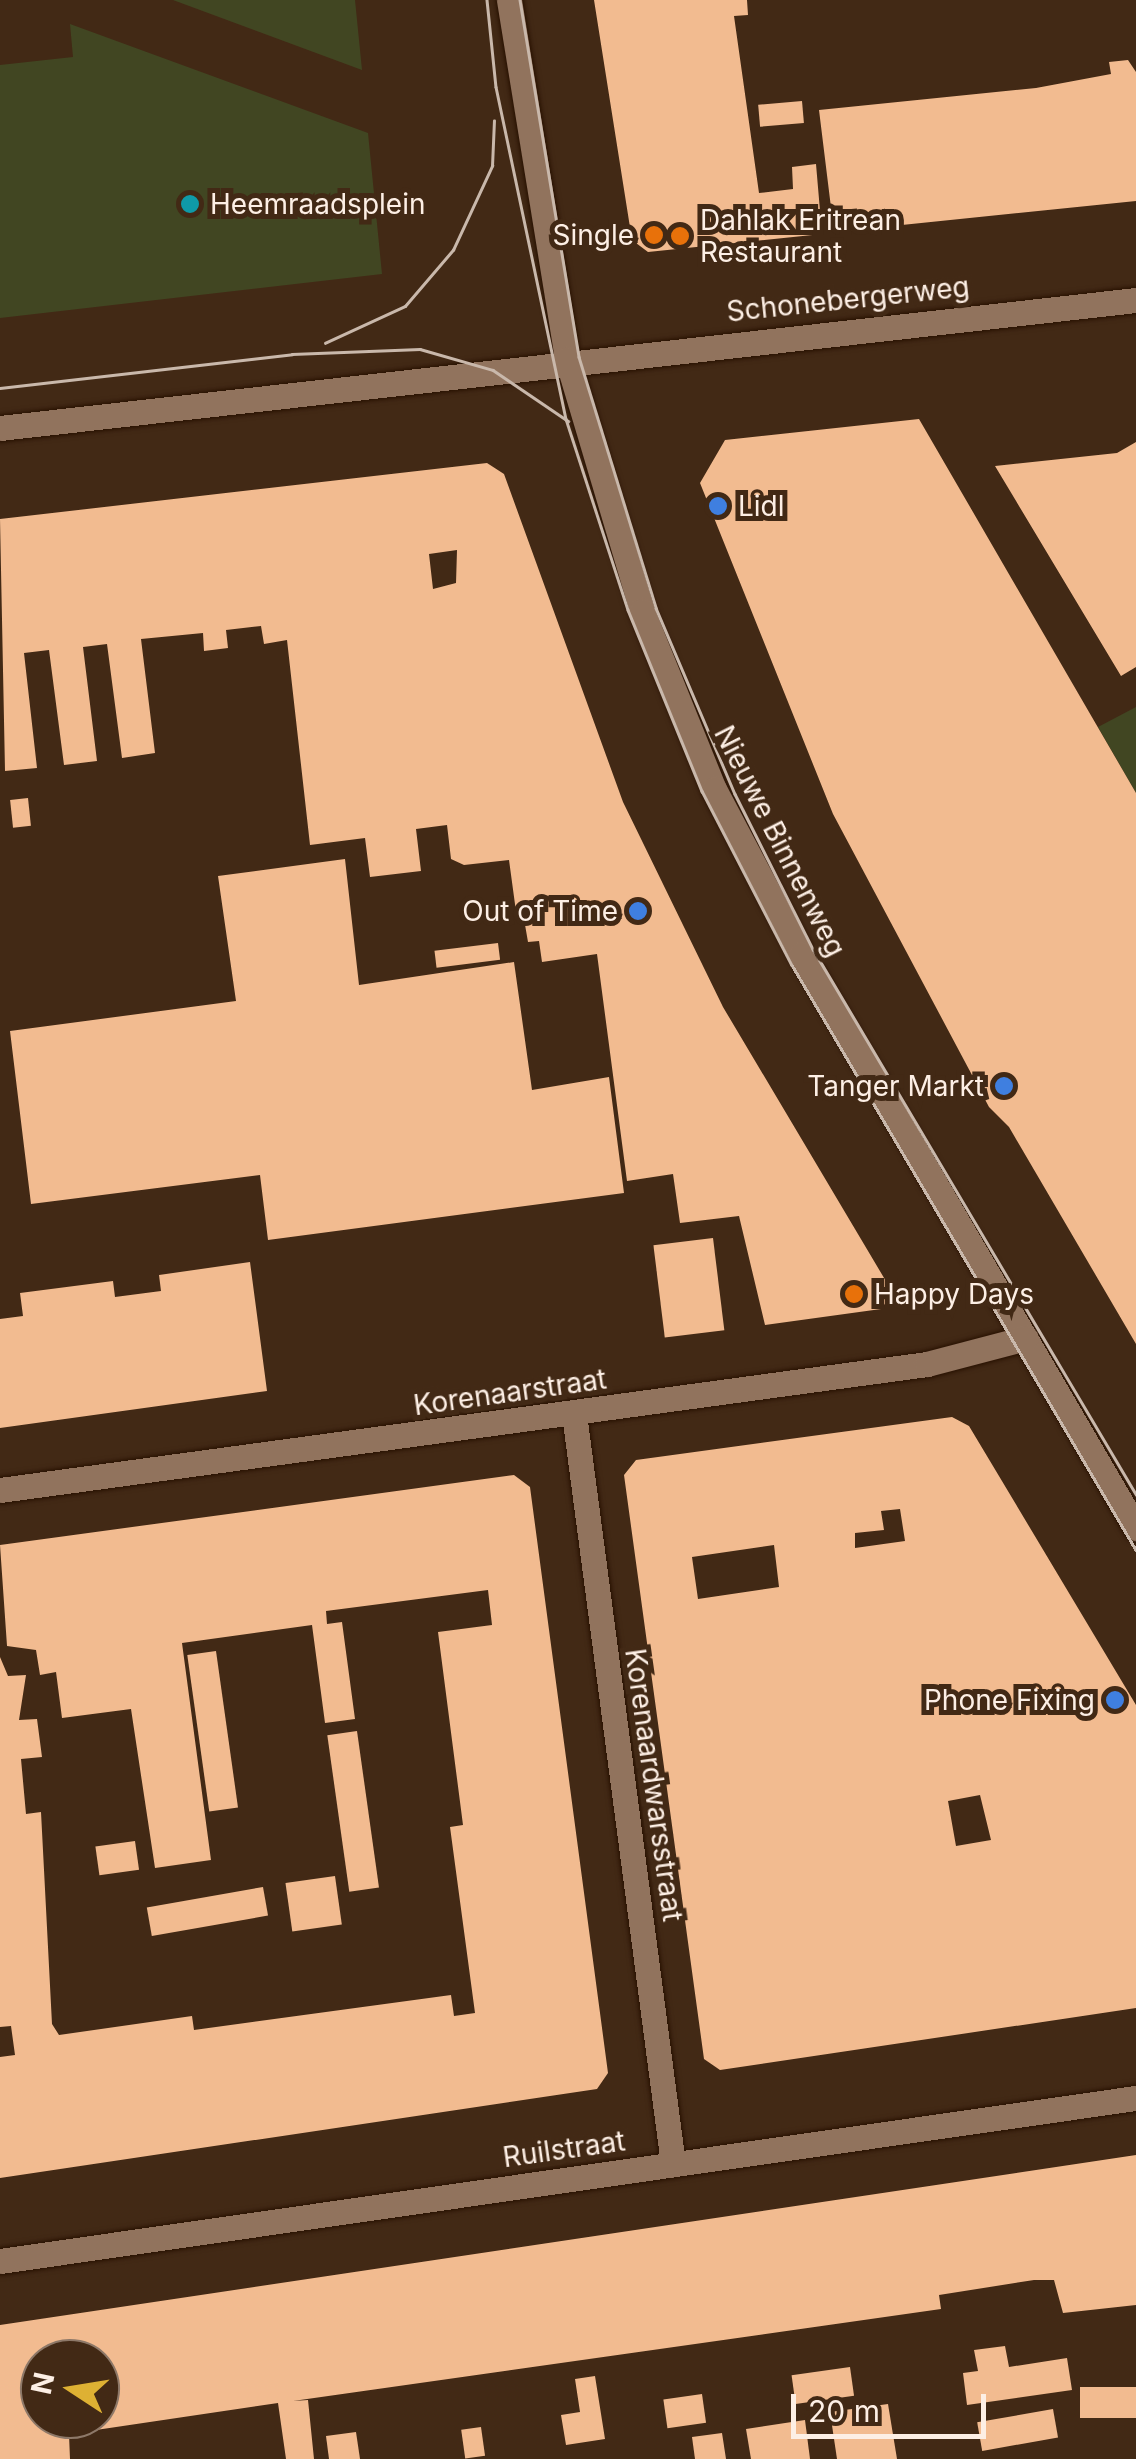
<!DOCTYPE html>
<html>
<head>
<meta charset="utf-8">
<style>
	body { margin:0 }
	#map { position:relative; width:1136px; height:2459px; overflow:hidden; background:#422915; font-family:Inter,sans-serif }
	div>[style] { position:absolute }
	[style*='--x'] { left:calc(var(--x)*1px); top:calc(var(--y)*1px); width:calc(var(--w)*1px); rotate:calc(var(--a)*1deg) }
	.green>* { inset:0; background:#414622 }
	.building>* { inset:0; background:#f2bb90; transform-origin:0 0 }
	.roads { filter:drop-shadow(0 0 2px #281100) drop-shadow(0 0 2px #281100) }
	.minor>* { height:25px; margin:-12.5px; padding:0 12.5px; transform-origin:12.5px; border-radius:12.5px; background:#91735d }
	.tram>* { height:2.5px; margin:-1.25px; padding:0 1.25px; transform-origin:1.25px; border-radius:1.25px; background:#c9b8ab }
	.dots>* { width:28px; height:28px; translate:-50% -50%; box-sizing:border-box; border:5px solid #422915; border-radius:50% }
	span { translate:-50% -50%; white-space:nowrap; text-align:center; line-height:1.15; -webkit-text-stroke:10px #422915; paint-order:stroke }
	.poi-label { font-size:28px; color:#fdefe5 }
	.left { translate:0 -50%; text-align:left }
	.right { translate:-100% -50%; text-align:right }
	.street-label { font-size:28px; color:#fdefe5 }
	.north { position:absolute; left:20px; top:2339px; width:100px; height:100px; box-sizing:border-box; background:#422915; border:2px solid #8d7868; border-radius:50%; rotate:282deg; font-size:28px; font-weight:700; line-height:40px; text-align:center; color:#fdefe5 }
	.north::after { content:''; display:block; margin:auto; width:35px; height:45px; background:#deb133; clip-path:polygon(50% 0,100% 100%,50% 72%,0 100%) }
	.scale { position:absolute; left:791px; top:2394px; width:195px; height:45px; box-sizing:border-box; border:5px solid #fdefe5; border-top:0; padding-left:12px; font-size:30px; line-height:35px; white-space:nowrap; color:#fdefe5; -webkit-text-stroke:8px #422915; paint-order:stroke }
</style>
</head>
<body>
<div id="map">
	<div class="green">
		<i style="clip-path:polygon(173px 0,355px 0,362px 70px)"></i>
		<i style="clip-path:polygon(70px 24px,368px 133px,382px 274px,0 318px,0 65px,73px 57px)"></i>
		<i style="clip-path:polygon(1136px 707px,1136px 793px,1098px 727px)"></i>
	</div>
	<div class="building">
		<i style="clip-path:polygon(594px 0,747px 0,748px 15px,734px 16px,759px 193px,793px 189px,792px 167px,816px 164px,822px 234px,648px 252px,632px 240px)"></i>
		<i style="clip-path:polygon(1128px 60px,1136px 72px,1136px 201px,834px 232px,819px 110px,1036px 88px,1111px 74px,1109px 62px)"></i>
		<i style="left:802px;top:101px;width:22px;height:44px;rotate:85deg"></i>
		<i style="clip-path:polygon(919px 419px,1136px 793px,1136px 1344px,1009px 1127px,989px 1107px,833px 814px,700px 483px,725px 440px)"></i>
		<i style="clip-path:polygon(1136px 442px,1136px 667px,1121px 676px,995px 466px,1117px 453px)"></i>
		<i style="clip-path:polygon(evenodd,487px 463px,504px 474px,623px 802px,723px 1007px,893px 1293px,881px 1309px,765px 1325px,739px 1216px,680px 1223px,673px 1174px,627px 1181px,597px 954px,542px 962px,539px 941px,528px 942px,524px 919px,517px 919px,509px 860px,464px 865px,451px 859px,447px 825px,416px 829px,421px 871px,370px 877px,365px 838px,310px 845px,287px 640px,264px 644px,261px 626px,226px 630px,228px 648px,204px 651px,203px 633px,141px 639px,155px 753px,122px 758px,107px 644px,83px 647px,97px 761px,64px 765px,49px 650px,24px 653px,37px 768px,5px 771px,0 519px,487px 463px,457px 550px,456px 583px,433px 589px,429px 554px,457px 550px)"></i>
		<i style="left:28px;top:798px;width:28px;height:18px;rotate:84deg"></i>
		<i style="clip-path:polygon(345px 859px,359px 985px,514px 962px,532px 1090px,609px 1077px,624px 1193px,268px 1240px,260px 1175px,31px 1204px,10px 1031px,236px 1001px,218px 876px)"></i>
		<i style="left:498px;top:943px;width:17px;height:64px;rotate:83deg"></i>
		<i style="left:713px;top:1238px;width:93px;height:60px;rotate:83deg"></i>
		<i style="clip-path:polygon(250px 1262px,267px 1391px,0 1428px,0 1319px,23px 1316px,20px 1293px,113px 1281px,115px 1297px,161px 1291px,159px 1275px)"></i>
		<i style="clip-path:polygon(evenodd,952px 1417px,969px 1426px,1136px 1705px,1136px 2008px,720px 2070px,704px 2059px,624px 1475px,636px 1460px,952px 1417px,900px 1509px,905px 1541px,855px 1548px,855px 1533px,884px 1530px,881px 1511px,900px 1509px,952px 1417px,774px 1545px,779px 1587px,698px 1599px,692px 1557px,774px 1545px,952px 1417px,980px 1795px,991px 1840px,956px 1846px,948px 1801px,980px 1795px)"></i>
		<i style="clip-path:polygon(514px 1475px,530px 1487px,608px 2073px,597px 2089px,0 2178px,0 2057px,15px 2055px,11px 2026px,0 2027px,0 1657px,8px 1676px,26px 1675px,19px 1720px,37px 1719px,42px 1757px,21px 1759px,26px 1814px,41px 1812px,52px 2024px,59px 2035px,192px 2016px,194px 2030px,451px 1995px,454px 2016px,475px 2013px,450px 1827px,463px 1825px,438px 1632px,492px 1625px,488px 1590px,326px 1611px,327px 1624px,342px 1622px,355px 1719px,325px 1723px,312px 1625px,182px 1643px,211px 1860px,155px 1868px,131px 1709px,62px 1718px,56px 1672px,40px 1675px,36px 1650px,7px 1646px,0 1545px)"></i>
		<i style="left:216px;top:1651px;width:158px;height:29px;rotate:82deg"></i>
		<i style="left:357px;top:1731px;width:158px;height:30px;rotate:82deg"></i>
		<i style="left:135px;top:1841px;width:29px;height:40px;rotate:82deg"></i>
		<i style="left:335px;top:1876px;width:49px;height:50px;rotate:82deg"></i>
		<i style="left:263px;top:1887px;width:29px;height:118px;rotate:80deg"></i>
		<i style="clip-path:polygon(evenodd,1136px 2155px,1136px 2305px,1063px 2313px,1054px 2280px,1034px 2280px,939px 2295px,941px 2309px,293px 2401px,308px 2400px,314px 2459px,286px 2459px,278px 2403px,69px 2434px,70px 2459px,0 2459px,0 2325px,1136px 2155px,40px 2359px,100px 2359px,100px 2419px,40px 2419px,40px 2359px)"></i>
		<i style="clip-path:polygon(1005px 2346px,1009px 2367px,1067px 2358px,1072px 2390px,967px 2405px,963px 2373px,978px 2371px,974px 2350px)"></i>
		<i style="left:850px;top:2367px;width:29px;height:59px;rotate:82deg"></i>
		<i style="clip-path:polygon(595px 2376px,605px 2439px,566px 2445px,561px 2415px,580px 2412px,575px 2379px)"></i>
		<i style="left:1136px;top:2387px;width:31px;height:56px;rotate:90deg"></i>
		<i style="left:702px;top:2394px;width:29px;height:39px;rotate:82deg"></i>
		<i style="clip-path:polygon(888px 2404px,897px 2459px,837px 2459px,830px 2412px)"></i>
		<i style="left:1053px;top:2409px;width:29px;height:77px;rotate:80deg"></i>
		<i style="clip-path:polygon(805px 2420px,810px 2459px,751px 2459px,746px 2429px)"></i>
		<i style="left:481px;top:2427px;width:29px;height:20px;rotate:82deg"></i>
		<i style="clip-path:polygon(356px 2432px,360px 2459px,329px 2459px,326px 2436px)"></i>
		<i style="clip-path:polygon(722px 2433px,726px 2459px,695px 2459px,692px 2437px)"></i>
	</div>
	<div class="roads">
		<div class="minor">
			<i style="--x:509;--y:0;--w:364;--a:80.8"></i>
			<i style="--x:567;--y:359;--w:263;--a:73.4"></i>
			<i style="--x:642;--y:611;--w:192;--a:68"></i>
			<i style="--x:714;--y:789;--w:187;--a:62.2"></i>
			<i style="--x:801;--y:954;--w:665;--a:59.73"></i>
			<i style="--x:0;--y:428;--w:1143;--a:-6.43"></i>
			<i style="--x:574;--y:1414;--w:757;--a:82.48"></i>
			<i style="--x:0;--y:1490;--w:936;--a:-7.74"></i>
			<i style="--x:927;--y:1364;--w:102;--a:-14.7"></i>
			<i style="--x:0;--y:2261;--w:1148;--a:-8.17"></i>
		</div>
	</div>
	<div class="tram">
		<i style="--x:487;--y:0;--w:87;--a:84.1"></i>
		<i style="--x:496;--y:87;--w:339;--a:78.1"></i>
		<i style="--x:566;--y:419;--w:201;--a:72"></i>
		<i style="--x:628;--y:610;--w:196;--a:67.8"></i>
		<i style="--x:702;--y:791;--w:196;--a:62.7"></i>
		<i style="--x:792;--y:965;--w:679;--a:59.54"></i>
		<i style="--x:520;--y:0;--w:362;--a:80.6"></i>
		<i style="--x:579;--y:357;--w:263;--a:72.9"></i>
		<i style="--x:656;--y:608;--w:202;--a:67"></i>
		<i style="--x:735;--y:794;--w:174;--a:63.3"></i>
		<i style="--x:813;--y:949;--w:634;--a:59.35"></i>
		<i style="--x:325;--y:343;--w:88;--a:-24.8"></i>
		<i style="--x:405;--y:306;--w:74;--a:-49.4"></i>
		<i style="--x:453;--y:250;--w:93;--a:-65.1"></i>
		<i style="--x:492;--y:166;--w:45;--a:-87.5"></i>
		<i style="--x:0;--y:388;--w:294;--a:-6.6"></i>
		<i style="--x:292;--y:354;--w:128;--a:-2.2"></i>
		<i style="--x:420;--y:349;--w:76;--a:16"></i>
		<i style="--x:493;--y:370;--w:91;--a:34.2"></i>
	</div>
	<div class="dots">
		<i style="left:190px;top:204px;background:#0f9aa8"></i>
		<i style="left:654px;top:235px;background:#e8710a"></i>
		<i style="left:680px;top:236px;background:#e8710a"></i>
		<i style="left:718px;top:506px;background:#3f7fe0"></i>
		<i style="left:638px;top:911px;background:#3f7fe0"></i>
		<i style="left:1004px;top:1086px;background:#3f7fe0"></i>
		<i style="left:854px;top:1294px;background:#e8710a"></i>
		<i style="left:1115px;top:1700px;background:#3f7fe0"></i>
	</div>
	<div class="poi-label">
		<span class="left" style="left:210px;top:204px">Heemraadsplein</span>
		<span class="left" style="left:700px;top:236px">Dahlak Eritrean<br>Restaurant</span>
		<span class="right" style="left:634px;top:235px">Single</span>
		<span class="left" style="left:738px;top:506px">Lidl</span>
		<span class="right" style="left:618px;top:911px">Out of Time</span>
		<span class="right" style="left:984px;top:1086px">Tanger Markt</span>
		<span class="left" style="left:874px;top:1294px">Happy Days</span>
		<span class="right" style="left:1095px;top:1700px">Phone Fixing</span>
	</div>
	<div class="street-label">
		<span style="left:848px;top:299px;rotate:-6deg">Schonebergerweg</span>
		<span style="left:780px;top:841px;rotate:63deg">Nieuwe Binnenweg</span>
		<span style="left:510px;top:1392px;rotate:-8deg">Korenaarstraat</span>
		<span style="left:654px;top:1785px;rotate:82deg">Korenaardwarsstraat</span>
		<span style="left:564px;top:2149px;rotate:-8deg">Ruilstraat</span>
	</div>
	<div class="north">N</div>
	<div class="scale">20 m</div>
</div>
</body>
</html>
